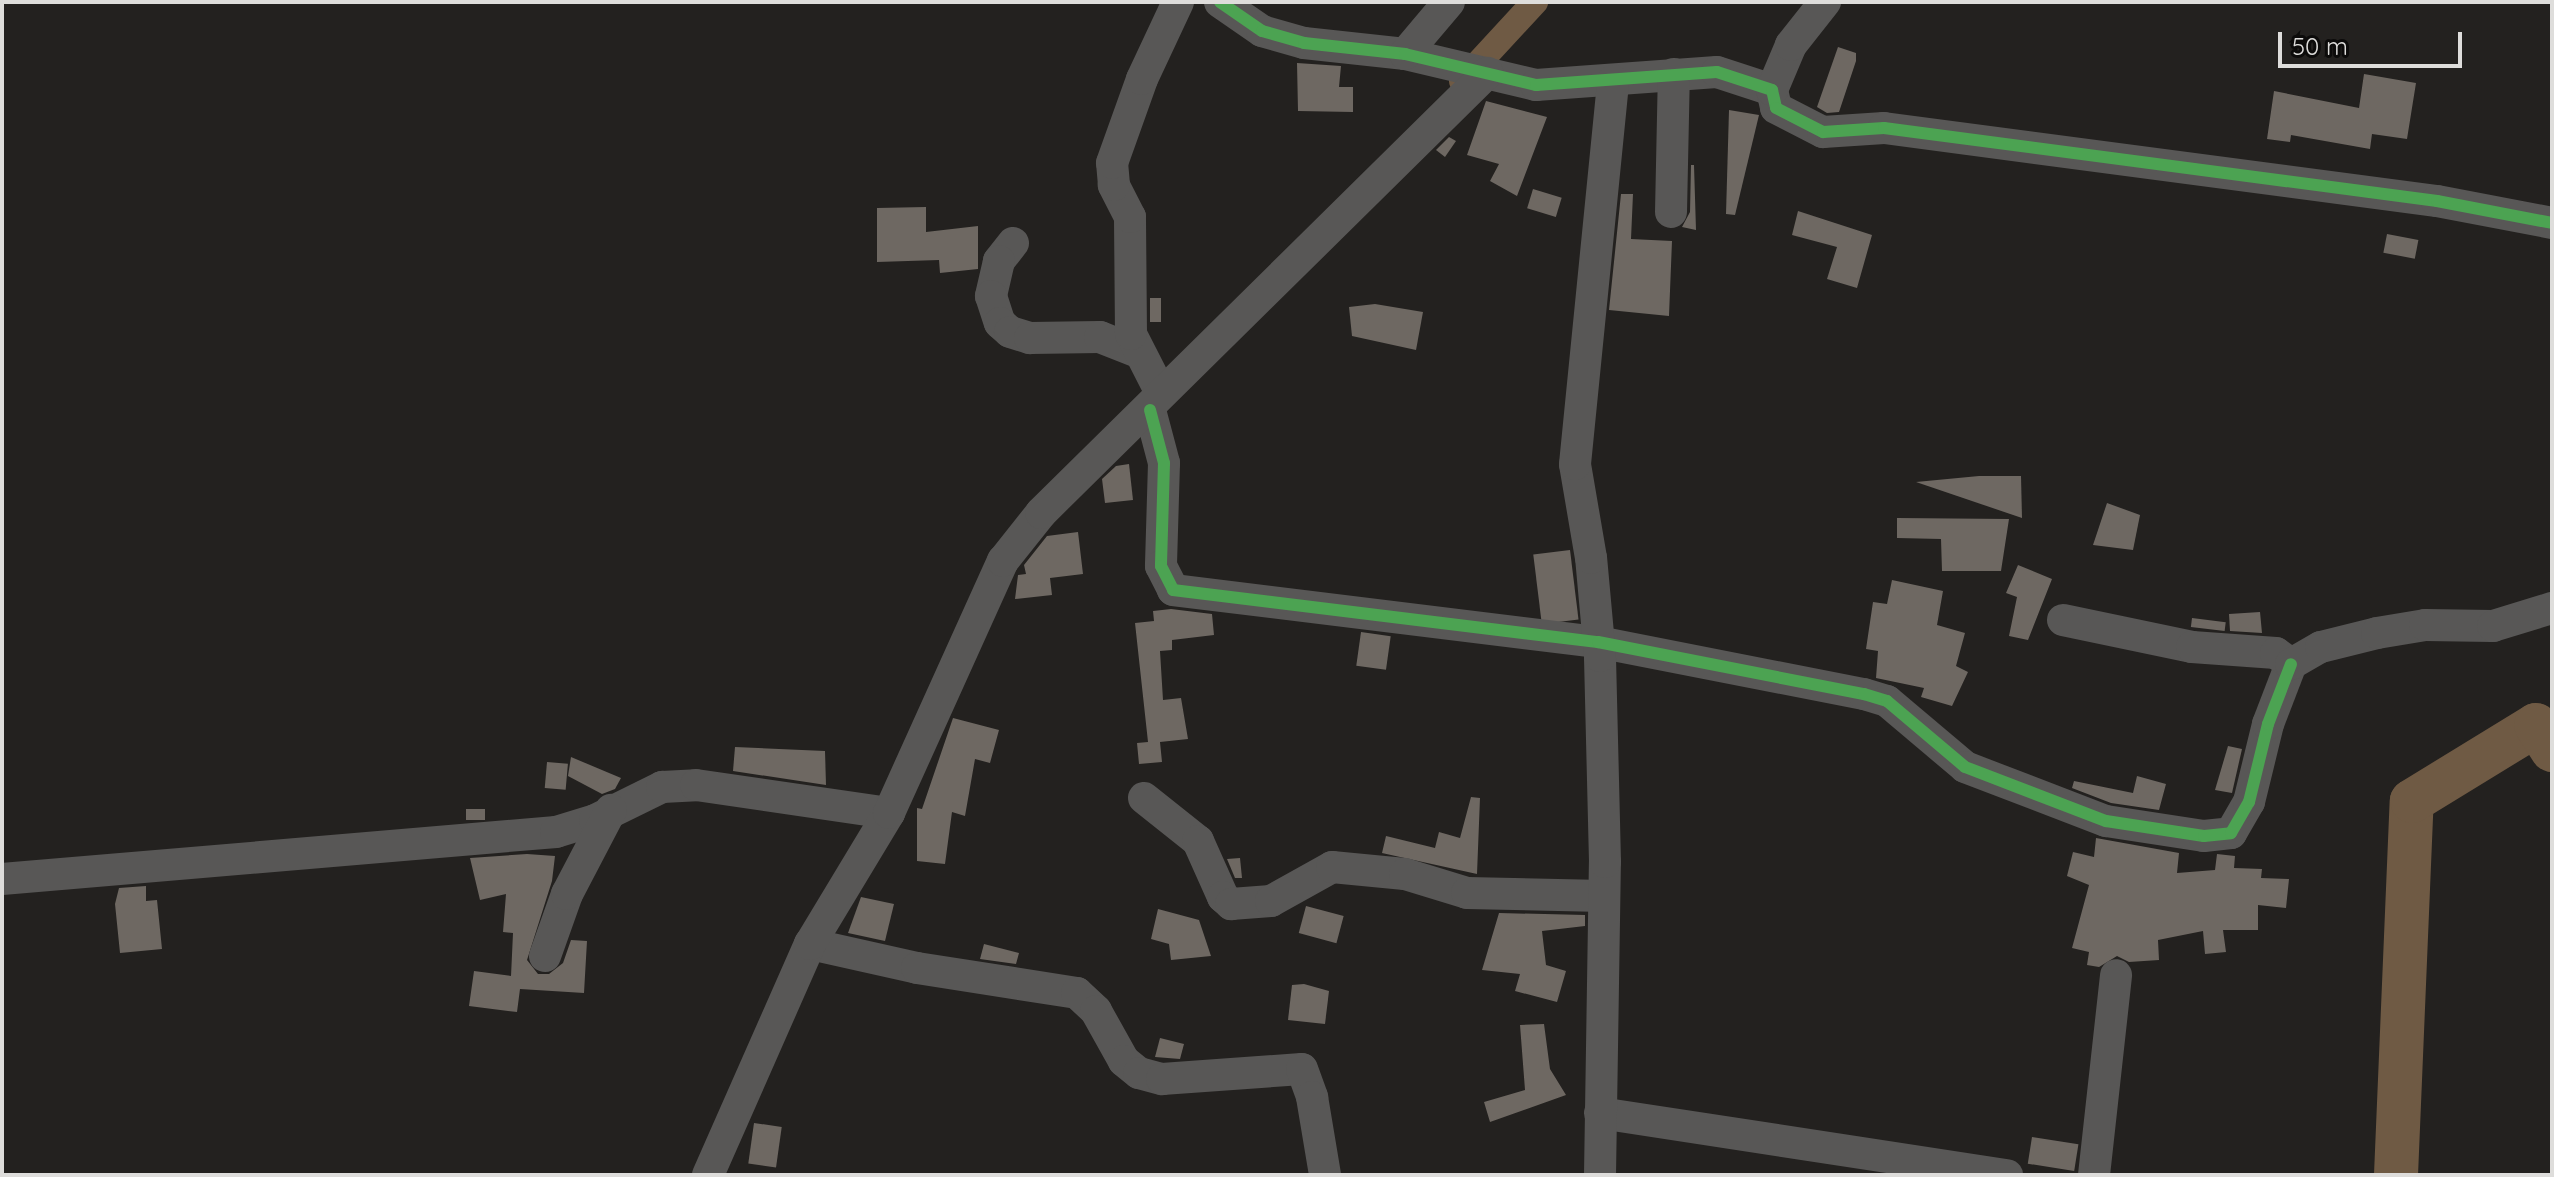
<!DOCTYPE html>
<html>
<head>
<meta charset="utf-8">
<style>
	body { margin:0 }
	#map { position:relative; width:2554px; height:1177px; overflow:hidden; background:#23211f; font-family:Quicksand,sans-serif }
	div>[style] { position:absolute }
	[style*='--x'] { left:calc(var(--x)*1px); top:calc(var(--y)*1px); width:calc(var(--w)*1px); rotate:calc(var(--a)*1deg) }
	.canal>* { height:26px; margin:-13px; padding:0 13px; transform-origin:13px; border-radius:13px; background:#6f5a44 }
	.river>* { height:44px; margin:-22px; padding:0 22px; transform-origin:22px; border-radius:22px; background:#6f5a44 }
	.building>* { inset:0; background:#6e6862; transform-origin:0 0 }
	.minor>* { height:32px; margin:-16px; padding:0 16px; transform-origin:16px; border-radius:16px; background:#585756 }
	.cycleway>* { height:12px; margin:-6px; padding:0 6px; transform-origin:6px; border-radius:6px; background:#4ca352 }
	span { translate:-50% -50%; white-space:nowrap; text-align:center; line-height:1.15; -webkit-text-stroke:8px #0c0b0a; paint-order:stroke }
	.frame { position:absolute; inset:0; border:4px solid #dedddb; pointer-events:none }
	.scale { position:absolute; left:2278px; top:32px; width:184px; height:36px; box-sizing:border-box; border:4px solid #dedddb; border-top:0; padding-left:10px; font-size:24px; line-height:28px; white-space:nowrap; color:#dedddb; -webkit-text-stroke:6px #0c0b0a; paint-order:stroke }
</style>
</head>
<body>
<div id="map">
	<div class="canal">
		<i style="--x:1462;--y:81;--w:108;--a:-47.3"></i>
	</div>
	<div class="river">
		<i style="--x:2396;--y:1175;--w:374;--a:-87.6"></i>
		<i style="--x:2412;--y:801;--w:145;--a:-31.5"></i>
		<i style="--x:2536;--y:725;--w:30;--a:57"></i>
	</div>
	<div class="building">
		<i style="clip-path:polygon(1838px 47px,1856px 53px,1856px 61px,1839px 112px,1827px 113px,1817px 107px)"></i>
		<i style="clip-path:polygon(1297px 63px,1341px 66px,1339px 87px,1353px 87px,1353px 112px,1298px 111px)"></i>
		<i style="clip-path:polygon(2364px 74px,2416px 83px,2407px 139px,2372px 134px,2370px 149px,2291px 135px,2290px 142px,2267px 139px,2274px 91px,2359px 108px)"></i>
		<i style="clip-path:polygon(1486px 101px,1547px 117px,1517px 196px,1490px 181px,1499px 164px,1467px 155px)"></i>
		<i style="clip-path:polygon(1729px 110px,1759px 115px,1735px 215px,1726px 214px)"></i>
		<i style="clip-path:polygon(1449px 137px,1456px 141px,1445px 157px,1436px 150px)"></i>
		<i style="clip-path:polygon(1691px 165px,1694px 165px,1696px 230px,1682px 227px,1690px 212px)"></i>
		<i style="left:1533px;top:189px;width:30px;height:20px;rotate:17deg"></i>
		<i style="clip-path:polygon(1621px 194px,1633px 194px,1631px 239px,1672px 241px,1669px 316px,1609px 310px)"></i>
		<i style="clip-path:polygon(926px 207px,926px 232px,978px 226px,978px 269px,940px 273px,939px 260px,877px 262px,877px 208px)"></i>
		<i style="clip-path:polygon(1798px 211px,1872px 235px,1857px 288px,1827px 279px,1837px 247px,1792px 235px)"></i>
		<i style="left:2387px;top:234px;width:32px;height:19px;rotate:11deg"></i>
		<i style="left:1150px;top:298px;width:11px;height:24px"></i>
		<i style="clip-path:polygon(1375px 304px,1423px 312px,1416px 350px,1352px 336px,1349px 307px)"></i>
		<i style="clip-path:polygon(1129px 464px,1133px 500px,1105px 503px,1102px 479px,1116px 466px)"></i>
		<i style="clip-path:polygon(1979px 476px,2021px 476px,2022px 518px,1916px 482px)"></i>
		<i style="clip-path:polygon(2107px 503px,2140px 515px,2133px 550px,2093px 545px)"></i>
		<i style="clip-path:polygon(1897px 518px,2009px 519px,2001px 571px,1942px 571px,1941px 539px,1897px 538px)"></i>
		<i style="clip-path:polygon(1078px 532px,1083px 574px,1050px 578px,1052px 595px,1015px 599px,1018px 575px,1026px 574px,1024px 565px,1047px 536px)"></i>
		<i style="left:1570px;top:550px;width:70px;height:37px;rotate:83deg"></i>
		<i style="clip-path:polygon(2018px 565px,2052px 579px,2028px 640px,2009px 636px,2017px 597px,2006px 593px)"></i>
		<i style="clip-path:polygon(1892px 580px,1943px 591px,1937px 625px,1965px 633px,1956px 666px,1968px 672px,1952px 706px,1921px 697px,1924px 688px,1876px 678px,1878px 651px,1866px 649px,1873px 602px,1887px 604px)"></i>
		<i style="clip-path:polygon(1171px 609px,1212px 614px,1214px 635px,1172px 640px,1172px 650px,1160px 651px,1163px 700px,1181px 698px,1188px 739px,1160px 742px,1162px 762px,1139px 764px,1137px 743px,1148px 742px,1135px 623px,1154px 621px,1153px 611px)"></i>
		<i style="clip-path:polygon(2260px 612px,2262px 633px,2230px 631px,2229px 614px)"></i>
		<i style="left:2192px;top:618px;width:34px;height:9px;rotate:7deg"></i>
		<i style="left:1361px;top:632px;width:30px;height:34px;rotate:8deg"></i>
		<i style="clip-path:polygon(953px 718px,999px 730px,990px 763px,975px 759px,965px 816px,952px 812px,945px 864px,917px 861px,917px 808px,922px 809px)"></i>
		<i style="clip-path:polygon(2228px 746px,2242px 749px,2232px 793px,2215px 790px)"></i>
		<i style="clip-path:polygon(735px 747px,825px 751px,826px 785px,733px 771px)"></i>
		<i style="clip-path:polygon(571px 757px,621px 778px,615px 789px,602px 794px,568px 776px)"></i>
		<i style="left:547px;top:762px;width:21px;height:26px;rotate:5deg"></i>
		<i style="clip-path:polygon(2137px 776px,2166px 784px,2159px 810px,2111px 803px,2072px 788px,2074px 781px,2133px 793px)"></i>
		<i style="clip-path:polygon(1471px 797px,1480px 798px,1477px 874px,1382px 853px,1386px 836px,1435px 848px,1439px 832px,1460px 838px)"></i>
		<i style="left:466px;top:809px;width:19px;height:11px"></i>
		<i style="clip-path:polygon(2096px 838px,2179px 853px,2177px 873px,2215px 870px,2217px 854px,2235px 856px,2234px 868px,2262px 869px,2261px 878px,2289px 879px,2286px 908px,2258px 905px,2258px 930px,2223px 930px,2226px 952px,2205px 954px,2203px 931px,2158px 940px,2159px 960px,2129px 962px,2117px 956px,2099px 967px,2087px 965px,2089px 952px,2072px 948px,2089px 885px,2067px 876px,2073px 852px,2094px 857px)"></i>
		<i style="clip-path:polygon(527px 854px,555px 856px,552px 881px,527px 960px,538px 974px,549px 974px,563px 963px,571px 940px,587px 941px,584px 993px,520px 989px,517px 1012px,469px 1006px,474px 971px,511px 976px,513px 933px,503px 932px,506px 894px,480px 900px,470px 858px)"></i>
		<i style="clip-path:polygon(1240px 858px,1242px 878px,1235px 878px,1227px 859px)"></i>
		<i style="clip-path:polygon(146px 886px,146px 901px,157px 900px,162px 949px,120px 953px,115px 904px,119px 888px)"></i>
		<i style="clip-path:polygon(861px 897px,894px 904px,885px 941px,848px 933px)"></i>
		<i style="left:1306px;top:906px;width:39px;height:28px;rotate:15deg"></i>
		<i style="clip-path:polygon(1158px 909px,1199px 920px,1211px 956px,1171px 960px,1169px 944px,1151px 939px)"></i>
		<i style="clip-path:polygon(1499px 913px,1585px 915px,1585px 926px,1542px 931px,1546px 965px,1566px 971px,1557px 1002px,1515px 991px,1520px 974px,1482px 970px)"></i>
		<i style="clip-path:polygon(984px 944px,1019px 953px,1016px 964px,980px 959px)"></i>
		<i style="clip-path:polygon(1304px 984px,1329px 991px,1325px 1024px,1288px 1020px,1292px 985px)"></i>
		<i style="clip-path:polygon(1544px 1024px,1550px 1069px,1566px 1095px,1490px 1122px,1484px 1102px,1525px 1090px,1520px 1025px)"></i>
		<i style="clip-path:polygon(1160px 1038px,1184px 1044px,1180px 1059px,1155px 1057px)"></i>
		<i style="left:754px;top:1123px;width:28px;height:41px;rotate:8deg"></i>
		<i style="left:2032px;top:1137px;width:47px;height:27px;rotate:9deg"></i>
	</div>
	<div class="minor">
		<i style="--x:1220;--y:2;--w:51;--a:34.6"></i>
		<i style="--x:1262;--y:31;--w:44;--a:15.9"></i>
		<i style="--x:1304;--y:43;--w:102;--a:6.2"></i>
		<i style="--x:1405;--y:54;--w:135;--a:13.3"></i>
		<i style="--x:1536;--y:85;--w:181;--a:-4.1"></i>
		<i style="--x:1717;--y:72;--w:58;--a:18.1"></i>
		<i style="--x:1772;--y:90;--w:18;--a:77"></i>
		<i style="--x:1776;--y:108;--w:53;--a:27.1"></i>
		<i style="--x:1823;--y:132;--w:61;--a:-3.8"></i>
		<i style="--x:1884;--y:128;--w:558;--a:7.52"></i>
		<i style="--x:2437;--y:201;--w:117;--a:10.8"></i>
		<i style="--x:1405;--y:54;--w:68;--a:-49.8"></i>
		<i style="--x:1772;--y:90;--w:49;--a:-67.1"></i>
		<i style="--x:1791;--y:45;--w:55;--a:-51.7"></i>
		<i style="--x:1671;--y:212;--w:138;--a:-88.8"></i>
		<i style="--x:1013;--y:243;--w:23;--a:128"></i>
		<i style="--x:999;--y:261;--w:36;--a:103"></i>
		<i style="--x:991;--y:296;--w:28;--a:72"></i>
		<i style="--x:1000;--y:323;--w:13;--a:42"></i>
		<i style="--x:1010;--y:332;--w:21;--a:17"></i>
		<i style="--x:1030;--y:338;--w:70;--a:-0.8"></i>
		<i style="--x:1100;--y:337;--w:41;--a:21.5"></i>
		<i style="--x:1161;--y:393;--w:66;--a:-117"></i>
		<i style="--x:1131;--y:334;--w:117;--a:-90.5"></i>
		<i style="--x:1130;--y:217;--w:36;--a:-117"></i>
		<i style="--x:1114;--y:185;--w:22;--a:-95"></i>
		<i style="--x:1112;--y:163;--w:89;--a:-70.3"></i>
		<i style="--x:1142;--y:79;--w:85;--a:-64.9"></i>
		<i style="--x:1150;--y:410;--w:55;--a:75.2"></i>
		<i style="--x:1164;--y:463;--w:103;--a:91.7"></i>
		<i style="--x:1161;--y:566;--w:27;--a:63"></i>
		<i style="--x:1173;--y:590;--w:428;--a:7"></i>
		<i style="--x:1598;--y:642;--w:271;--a:11.1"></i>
		<i style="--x:1864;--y:694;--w:24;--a:17"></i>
		<i style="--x:1887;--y:701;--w:102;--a:40.2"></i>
		<i style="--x:1965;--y:767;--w:151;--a:21"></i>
		<i style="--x:2106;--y:821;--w:99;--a:8.7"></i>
		<i style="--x:2204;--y:836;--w:27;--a:-6"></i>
		<i style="--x:2231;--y:833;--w:36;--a:-60"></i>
		<i style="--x:2249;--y:802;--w:80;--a:-76.3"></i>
		<i style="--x:2268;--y:724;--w:64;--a:-69"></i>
		<i style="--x:2063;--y:620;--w:132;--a:11.8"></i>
		<i style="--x:2192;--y:647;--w:84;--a:4.1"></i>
		<i style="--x:2276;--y:653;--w:19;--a:36"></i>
		<i style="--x:2291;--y:664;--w:34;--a:-30"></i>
		<i style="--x:2321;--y:647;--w:58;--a:-14"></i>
		<i style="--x:2377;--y:633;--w:49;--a:-9.5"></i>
		<i style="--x:2425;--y:625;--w:68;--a:0.8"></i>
		<i style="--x:2493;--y:626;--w:62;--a:-17"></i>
		<i style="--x:1144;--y:798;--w:69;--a:38.5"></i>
		<i style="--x:1198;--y:841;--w:61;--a:65.9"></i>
		<i style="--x:1223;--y:897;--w:11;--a:41"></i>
		<i style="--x:1231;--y:904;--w:40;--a:-4.3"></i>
		<i style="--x:1271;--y:901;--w:70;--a:-29.1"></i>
		<i style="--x:1332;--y:867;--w:73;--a:5.5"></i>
		<i style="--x:1405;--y:874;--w:65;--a:17"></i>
		<i style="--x:1467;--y:893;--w:137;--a:1.3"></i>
		<i style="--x:2;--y:879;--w:556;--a:-4.85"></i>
		<i style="--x:556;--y:832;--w:41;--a:-17.1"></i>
		<i style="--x:595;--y:820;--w:75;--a:-26.2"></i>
		<i style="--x:662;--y:787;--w:34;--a:-3"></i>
		<i style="--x:696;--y:785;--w:195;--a:8.3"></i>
		<i style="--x:810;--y:944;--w:110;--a:12.6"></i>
		<i style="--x:917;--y:968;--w:162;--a:8.9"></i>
		<i style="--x:1077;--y:993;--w:26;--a:43"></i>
		<i style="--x:1096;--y:1011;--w:57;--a:60.8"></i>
		<i style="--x:1124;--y:1061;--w:19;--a:39"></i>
		<i style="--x:1139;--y:1073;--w:24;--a:15"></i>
		<i style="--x:1162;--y:1079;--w:140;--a:-4.1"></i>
		<i style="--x:1302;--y:1069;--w:30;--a:70"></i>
		<i style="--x:1312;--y:1097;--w:79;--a:80.5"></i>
		<i style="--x:545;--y:956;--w:66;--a:-70.5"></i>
		<i style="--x:567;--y:894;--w:95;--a:-62.4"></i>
		<i style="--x:1600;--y:1113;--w:412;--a:8.7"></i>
		<i style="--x:708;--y:1175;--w:253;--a:-66.2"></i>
		<i style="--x:810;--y:944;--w:153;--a:-58.9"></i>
		<i style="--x:889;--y:813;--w:277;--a:-65.7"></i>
		<i style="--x:1003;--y:561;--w:61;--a:-51.6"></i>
		<i style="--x:1041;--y:513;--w:627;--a:-44.61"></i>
		<i style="--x:1600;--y:1175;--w:313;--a:-89.1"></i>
		<i style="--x:1605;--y:862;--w:206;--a:-91.4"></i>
		<i style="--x:1600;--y:656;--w:98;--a:-95.2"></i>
		<i style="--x:1591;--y:558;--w:95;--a:-99.7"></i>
		<i style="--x:1575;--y:464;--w:385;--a:-84.3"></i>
		<i style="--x:2094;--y:1175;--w:201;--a:-83.7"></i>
	</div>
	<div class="cycleway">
		<i style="--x:1220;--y:2;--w:51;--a:34.6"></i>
		<i style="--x:1262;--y:31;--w:44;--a:15.9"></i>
		<i style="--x:1304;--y:43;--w:102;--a:6.2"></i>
		<i style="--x:1405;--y:54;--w:135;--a:13.3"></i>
		<i style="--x:1536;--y:85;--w:181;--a:-4.1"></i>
		<i style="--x:1717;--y:72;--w:58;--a:18.1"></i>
		<i style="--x:1772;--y:90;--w:18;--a:77"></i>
		<i style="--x:1776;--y:108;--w:53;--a:27.1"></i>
		<i style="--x:1823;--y:132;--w:61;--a:-3.8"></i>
		<i style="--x:1884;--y:128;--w:558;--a:7.52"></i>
		<i style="--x:2437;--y:201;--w:117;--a:10.8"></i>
		<i style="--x:1150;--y:410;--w:55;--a:75.2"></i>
		<i style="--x:1164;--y:463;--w:103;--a:91.7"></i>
		<i style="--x:1161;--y:566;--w:27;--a:63"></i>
		<i style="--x:1173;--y:590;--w:428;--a:7"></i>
		<i style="--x:1598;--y:642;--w:271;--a:11.1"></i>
		<i style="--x:1864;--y:694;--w:24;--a:17"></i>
		<i style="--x:1887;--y:701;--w:102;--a:40.2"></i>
		<i style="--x:1965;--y:767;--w:151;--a:21"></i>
		<i style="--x:2106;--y:821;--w:99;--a:8.7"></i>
		<i style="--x:2204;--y:836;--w:27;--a:-6"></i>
		<i style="--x:2231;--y:833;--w:36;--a:-60"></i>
		<i style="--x:2249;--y:802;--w:80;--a:-76.3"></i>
		<i style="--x:2268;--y:724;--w:64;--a:-69"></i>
	</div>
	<div class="frame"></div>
	<div class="scale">50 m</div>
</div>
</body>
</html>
